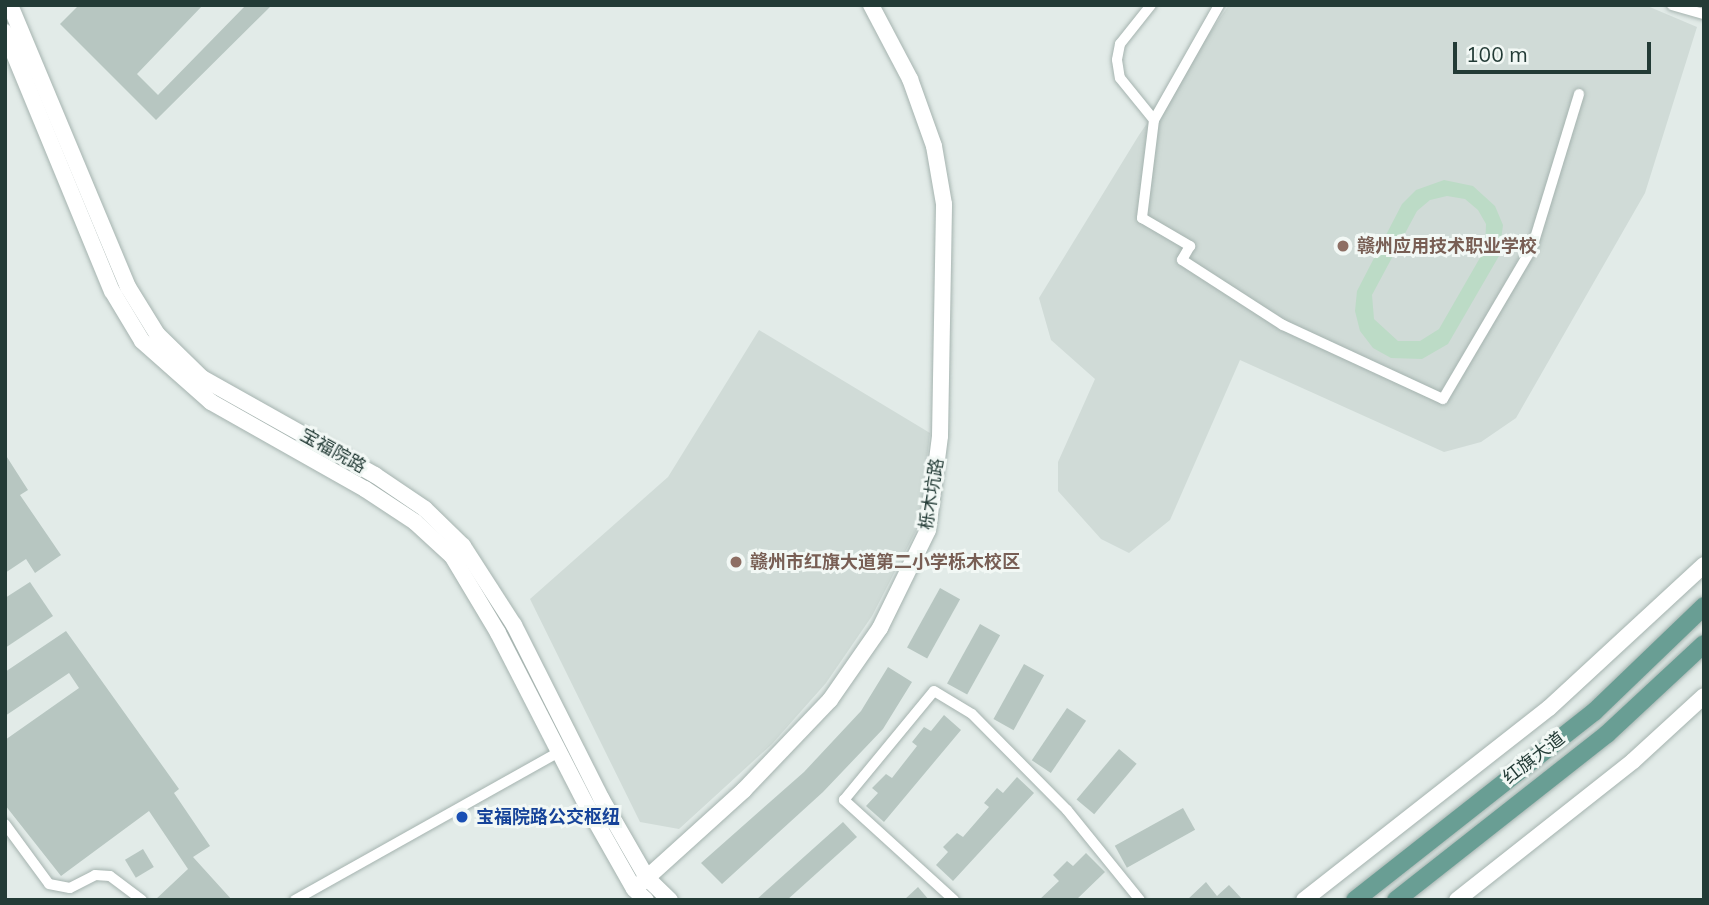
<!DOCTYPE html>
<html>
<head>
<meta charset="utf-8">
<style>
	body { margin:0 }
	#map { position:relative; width:1709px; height:905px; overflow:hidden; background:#e2ebe8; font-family:Mulish,"Noto Sans SC",sans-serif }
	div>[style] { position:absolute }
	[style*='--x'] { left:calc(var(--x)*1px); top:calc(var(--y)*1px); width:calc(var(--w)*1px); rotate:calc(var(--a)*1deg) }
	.built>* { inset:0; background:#d0dbd7 }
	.green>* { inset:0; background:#bcdbc6 }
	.building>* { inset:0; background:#b7c6c1; transform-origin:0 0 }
	.roads { filter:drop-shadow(0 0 2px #a5b3af) drop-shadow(0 0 2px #a5b3af) }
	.street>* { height:10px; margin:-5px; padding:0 5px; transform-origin:5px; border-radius:5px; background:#fff }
	.secondary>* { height:16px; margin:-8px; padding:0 8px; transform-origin:8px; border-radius:8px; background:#fff }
	.primary>* { height:18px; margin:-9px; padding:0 9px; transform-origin:9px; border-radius:9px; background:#699e94 }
	.dots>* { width:19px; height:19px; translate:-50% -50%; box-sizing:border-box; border:4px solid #f2f8f5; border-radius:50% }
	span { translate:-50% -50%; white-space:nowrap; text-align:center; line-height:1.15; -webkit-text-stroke:6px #f2f8f5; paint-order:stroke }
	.education-label { font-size:18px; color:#785e54; font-weight:700 }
	.left { translate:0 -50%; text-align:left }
	.street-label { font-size:18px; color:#233b36 }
	.transit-label { font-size:18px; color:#164399; font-weight:700 }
	.frame { position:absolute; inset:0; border:7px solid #233b36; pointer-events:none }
	.scale { position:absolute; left:1453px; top:42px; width:198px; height:32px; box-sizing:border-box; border:4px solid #233b36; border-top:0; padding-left:9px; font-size:21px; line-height:24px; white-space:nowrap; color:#233b36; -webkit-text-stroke:5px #f2f8f5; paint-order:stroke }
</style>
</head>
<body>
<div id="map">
	<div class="built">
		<i style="clip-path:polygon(1229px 5px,1645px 5px,1697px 27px,1645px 193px,1516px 418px,1481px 442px,1444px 452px,1240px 360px,1170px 520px,1129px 553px,1101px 539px,1058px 491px,1058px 462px,1095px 379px,1051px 340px,1039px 298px,1139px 135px)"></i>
		<i style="clip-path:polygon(759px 330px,930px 433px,919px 525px,872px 616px,826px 683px,772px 744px,679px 829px,640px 822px,530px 599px,668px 477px)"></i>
	</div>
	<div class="green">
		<i style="clip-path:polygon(evenodd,1444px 180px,1473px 186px,1495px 206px,1503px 225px,1499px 256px,1448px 344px,1422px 359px,1391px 358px,1373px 348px,1360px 331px,1355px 311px,1357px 291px,1402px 204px,1416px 190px,1444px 180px,1447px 196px,1465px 199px,1478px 210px,1486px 224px,1485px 249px,1439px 329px,1420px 341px,1398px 341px,1374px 319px,1372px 295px,1417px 211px,1430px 200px,1447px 196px)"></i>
	</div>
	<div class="building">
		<i style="clip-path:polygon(79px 5px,203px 5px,137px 74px,158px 95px,246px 5px,272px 5px,156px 120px,60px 24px)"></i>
		<i style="clip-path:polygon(5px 454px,28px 490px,20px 495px,61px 555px,35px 573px,26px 559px,5px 573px)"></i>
		<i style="clip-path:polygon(30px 582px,53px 616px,5px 648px,5px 598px)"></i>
		<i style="left:940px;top:588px;width:23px;height:68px;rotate:29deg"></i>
		<i style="left:980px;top:624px;width:23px;height:68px;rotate:29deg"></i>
		<i style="clip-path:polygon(66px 631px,179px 789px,174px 793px,210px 846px,193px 857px,232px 900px,155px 900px,188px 869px,149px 811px,61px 876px,5px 805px,5px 740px,79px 688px,69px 673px,5px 716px,5px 672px)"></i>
		<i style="left:1024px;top:664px;width:23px;height:63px;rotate:29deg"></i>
		<i style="clip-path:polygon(888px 667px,912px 682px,883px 729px,823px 792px,722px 884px,701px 863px,804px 772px,861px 711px)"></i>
		<i style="left:1067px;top:708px;width:23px;height:63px;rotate:34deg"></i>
		<i style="clip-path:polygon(944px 715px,961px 730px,884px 822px,866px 806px,878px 793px,872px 788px,886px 774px,892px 778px,917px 746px,912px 742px,924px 727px,931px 731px)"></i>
		<i style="left:1119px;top:749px;width:23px;height:66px;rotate:40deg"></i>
		<i style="clip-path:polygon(1017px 777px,1034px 793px,953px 881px,936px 865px,948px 852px,943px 847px,957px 833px,963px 837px,989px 807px,984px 803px,997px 788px,1003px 793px)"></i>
		<i style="left:1183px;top:808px;width:25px;height:78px;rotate:61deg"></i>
		<i style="clip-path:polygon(843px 822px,857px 837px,787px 900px,756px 900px)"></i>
		<i style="left:143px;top:849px;width:21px;height:21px;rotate:59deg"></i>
		<i style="clip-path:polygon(1086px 853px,1105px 872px,1076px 900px,1039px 900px,1059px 881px,1053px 875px,1067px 861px,1073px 866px)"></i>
		<i style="clip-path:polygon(1206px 882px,1217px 896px,1229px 885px,1243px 900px,1187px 900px)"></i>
		<i style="clip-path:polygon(918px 887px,929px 900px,904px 900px)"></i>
	</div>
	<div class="roads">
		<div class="street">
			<i style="--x:1151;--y:5;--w:50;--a:128.5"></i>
			<i style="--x:1120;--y:44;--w:16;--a:101"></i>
			<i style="--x:1117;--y:60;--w:18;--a:81"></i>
			<i style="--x:1120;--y:78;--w:54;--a:51"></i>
			<i style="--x:1154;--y:120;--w:99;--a:97"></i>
			<i style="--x:1142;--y:218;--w:56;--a:30.3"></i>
			<i style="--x:1190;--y:246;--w:16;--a:120"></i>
			<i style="--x:1182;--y:260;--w:120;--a:32.8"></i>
			<i style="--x:1283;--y:325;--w:176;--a:24.8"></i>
			<i style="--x:1443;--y:399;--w:175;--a:-59.5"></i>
			<i style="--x:1532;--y:248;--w:161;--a:-73"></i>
			<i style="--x:1672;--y:5;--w:33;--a:16"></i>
			<i style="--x:1154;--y:120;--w:132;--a:-60.5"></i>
			<i style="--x:5;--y:824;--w:74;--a:53.7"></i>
			<i style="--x:49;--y:884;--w:21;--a:11"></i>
			<i style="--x:70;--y:888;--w:28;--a:-27"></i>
			<i style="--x:95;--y:875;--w:15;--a:4"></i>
			<i style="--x:110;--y:876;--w:40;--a:37"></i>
			<i style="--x:295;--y:900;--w:303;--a:-29.3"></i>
			<i style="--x:954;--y:900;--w:149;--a:-137.7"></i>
			<i style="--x:844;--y:800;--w:141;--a:-50.5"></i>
			<i style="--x:934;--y:691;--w:44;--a:31.2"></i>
			<i style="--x:972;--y:714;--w:135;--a:45.3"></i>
			<i style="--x:1067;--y:810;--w:116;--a:51"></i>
		</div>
		<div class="secondary">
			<i style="--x:10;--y:5;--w:306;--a:67.3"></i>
			<i style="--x:128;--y:287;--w:55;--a:58.3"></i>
			<i style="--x:157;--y:334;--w:63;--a:44.4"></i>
			<i style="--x:202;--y:378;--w:198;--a:29.3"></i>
			<i style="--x:375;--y:475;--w:60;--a:34.2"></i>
			<i style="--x:425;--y:509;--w:53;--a:44.2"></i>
			<i style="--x:463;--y:546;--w:94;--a:57.2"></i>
			<i style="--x:514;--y:625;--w:194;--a:63.3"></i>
			<i style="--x:601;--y:798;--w:92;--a:60.1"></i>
			<i style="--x:647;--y:878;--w:32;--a:44"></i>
			<i style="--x:5;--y:32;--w:280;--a:67.6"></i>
			<i style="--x:112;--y:291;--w:58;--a:59"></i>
			<i style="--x:142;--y:341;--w:92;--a:41.5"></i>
			<i style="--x:211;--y:402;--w:177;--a:29.5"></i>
			<i style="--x:365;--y:489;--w:60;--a:33.4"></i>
			<i style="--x:415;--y:522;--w:50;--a:42.6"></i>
			<i style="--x:452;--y:556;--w:90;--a:59.1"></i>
			<i style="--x:498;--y:633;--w:195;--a:62.8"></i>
			<i style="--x:587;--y:806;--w:95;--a:60.5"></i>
			<i style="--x:634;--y:889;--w:16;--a:43"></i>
			<i style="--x:639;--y:885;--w:142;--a:-42.1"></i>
			<i style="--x:744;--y:790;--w:124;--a:-46.3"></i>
			<i style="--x:830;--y:700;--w:88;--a:-55.2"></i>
			<i style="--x:880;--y:628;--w:109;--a:-63.9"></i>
			<i style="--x:928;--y:530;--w:95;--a:-82.7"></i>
			<i style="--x:940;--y:436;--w:232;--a:-89"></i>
			<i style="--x:944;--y:204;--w:59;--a:-99.8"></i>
			<i style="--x:934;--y:146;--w:71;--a:-109.7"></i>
			<i style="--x:910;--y:79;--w:84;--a:-117.8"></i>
			<i style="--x:1304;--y:900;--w:311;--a:-38.1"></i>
			<i style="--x:1549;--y:708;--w:211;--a:-42.7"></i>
			<i style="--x:1457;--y:900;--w:224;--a:-38.3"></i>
			<i style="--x:1633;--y:761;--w:96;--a:-42.5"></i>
		</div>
		<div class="primary">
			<i style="--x:1355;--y:900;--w:304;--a:-38.2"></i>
			<i style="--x:1594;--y:712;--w:153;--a:-43.9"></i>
			<i style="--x:1396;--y:900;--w:268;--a:-38.2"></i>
			<i style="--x:1607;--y:734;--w:132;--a:-42.9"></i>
		</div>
	</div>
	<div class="dots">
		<i style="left:1343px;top:246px;background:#8d6e63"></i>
		<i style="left:736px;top:562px;background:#8d6e63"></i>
		<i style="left:462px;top:817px;background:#1a4fb4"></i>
	</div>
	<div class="education-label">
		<span class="left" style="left:1357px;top:246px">赣州应用技术职业学校</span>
		<span class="left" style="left:750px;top:562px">赣州市红旗大道第二小学栎木校区</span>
	</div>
	<div class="street-label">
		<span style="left:333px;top:451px;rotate:29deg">宝福院路</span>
		<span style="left:932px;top:494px;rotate:-81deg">栎木坑路</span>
		<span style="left:1534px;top:758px;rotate:-38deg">红旗大道</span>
	</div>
	<div class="transit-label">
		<span class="left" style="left:476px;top:817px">宝福院路公交枢纽</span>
	</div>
	<div class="frame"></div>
	<div class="scale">100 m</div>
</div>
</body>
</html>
